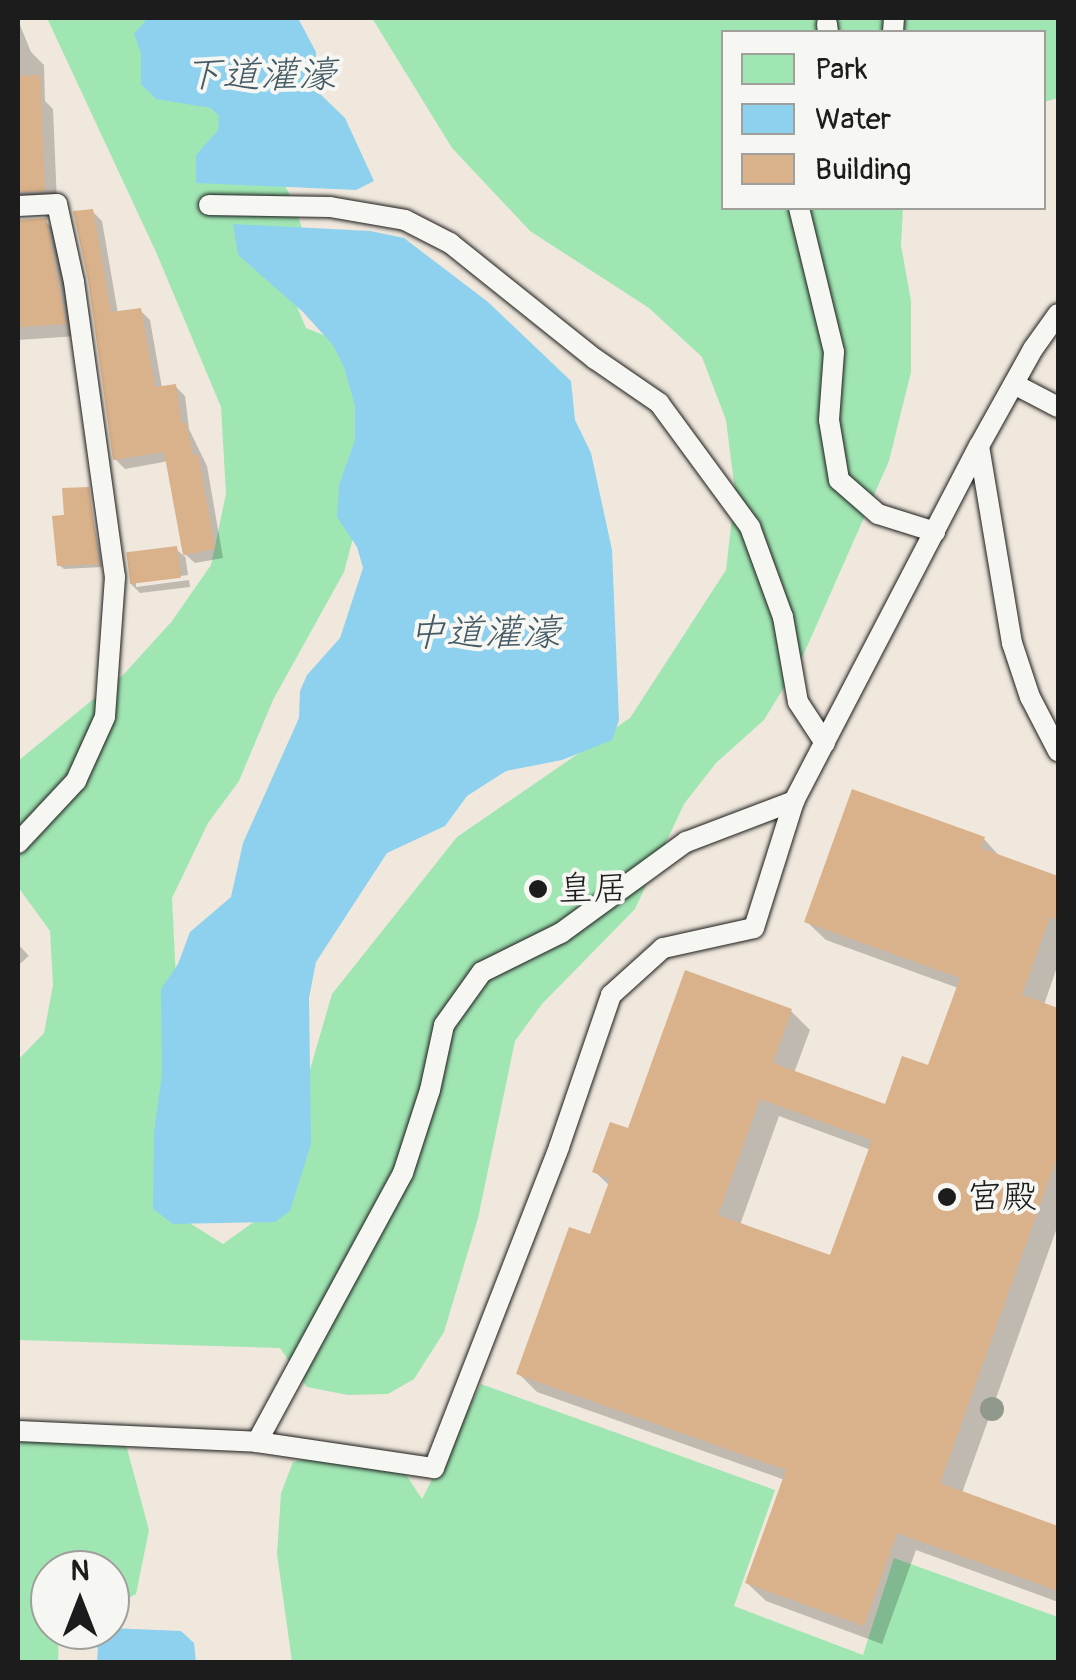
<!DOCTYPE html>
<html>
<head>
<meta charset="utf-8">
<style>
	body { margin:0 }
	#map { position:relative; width:1076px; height:1680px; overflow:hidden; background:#f0e8dd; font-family:Pangolin,"Klee One",sans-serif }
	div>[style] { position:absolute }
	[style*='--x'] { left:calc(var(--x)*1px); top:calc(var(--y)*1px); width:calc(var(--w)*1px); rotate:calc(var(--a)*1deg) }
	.green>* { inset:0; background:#a0e6b3 }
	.water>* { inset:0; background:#8dd1ee }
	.shadow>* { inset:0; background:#0003; transform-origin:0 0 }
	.building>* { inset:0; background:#d9b18a; transform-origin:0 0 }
	.roads { filter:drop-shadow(0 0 2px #1c1c1c) drop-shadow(0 0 2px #1c1c1c) }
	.service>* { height:20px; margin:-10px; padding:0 10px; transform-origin:10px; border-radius:10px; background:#f6f6f2 }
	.trees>* { width:24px; height:24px; margin:-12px; border-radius:50%; background:#91998c }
	.dots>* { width:28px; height:28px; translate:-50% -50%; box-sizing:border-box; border:5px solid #f6f6f2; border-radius:50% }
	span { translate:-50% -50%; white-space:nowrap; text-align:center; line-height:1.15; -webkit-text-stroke:8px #f6f6f2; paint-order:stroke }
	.poi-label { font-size:35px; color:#1c1c1c }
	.left { translate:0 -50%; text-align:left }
	.water-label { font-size:38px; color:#445b66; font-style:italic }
	.frame { position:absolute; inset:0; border:20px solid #1c1c1c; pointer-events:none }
	.legend { position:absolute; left:721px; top:30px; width:325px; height:180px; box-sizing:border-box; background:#f6f6f2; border:2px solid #9f9f9c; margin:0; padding:12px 18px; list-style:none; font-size:30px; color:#1c1c1c }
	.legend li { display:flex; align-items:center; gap:20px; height:50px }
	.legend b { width:50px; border:2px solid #9f9f9c }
	.north { position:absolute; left:30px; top:1550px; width:100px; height:100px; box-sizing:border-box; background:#f6f6f2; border:2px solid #9f9f9c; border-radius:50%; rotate:0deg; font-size:28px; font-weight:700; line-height:40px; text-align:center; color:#1c1c1c }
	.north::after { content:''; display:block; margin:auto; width:35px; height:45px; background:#1c1c1c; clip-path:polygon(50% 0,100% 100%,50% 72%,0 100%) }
</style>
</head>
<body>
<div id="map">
	<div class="green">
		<i style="clip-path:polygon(47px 18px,204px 18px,294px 204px,313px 262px,289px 288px,306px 328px,356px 348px,364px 497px,344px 572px,273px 700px,239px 781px,208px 823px,172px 898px,188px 1222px,223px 1244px,269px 1211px,332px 994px,457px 837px,630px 718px,726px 570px,735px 491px,726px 420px,702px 357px,649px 308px,530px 231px,452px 148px,372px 18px,1058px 18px,1058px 98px,1044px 102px,1044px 32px,724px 32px,724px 208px,903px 208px,901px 245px,911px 301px,911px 372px,889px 461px,802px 658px,764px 720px,716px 763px,684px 804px,635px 909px,542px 1004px,515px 1041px,478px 1218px,444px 1332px,414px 1379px,388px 1394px,348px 1395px,307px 1387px,280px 1348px,18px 1340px,18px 1060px,44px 1033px,53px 985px,50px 931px,18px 887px,18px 761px,124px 674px,172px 621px,211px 565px,226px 494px,221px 407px,156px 252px)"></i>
		<i style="clip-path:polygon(481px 1384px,775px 1490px,734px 1606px,863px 1655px,894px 1558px,1058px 1617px,1058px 1662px,292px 1662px,277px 1554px,281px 1493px,293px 1462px,322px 1455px,395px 1458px,422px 1499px)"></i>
		<i style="clip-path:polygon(18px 1433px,125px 1441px,149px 1530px,136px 1594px,110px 1608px,110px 1570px,50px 1570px,50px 1630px,59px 1630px,58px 1662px,18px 1662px)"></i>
	</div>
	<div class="water">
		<i style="clip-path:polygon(148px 18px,298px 18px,316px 52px,316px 90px,345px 118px,374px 181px,356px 190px,196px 183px,196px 155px,218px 130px,219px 116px,211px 108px,156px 99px,141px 84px,141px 53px,134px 34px)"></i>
		<i style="clip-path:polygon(233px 224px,370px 231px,404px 238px,488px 302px,571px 381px,575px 420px,591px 453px,612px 550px,619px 720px,612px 740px,562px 760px,506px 771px,467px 796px,445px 826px,387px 853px,316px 962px,309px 998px,311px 1144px,290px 1211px,275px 1222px,173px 1224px,153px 1209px,154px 1132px,162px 1074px,161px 989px,178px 964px,190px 932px,231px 897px,243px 843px,299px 718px,300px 691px,307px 675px,340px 638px,363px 568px,357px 547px,337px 517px,339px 485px,355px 440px,355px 406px,344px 367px,333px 345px,303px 312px,238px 255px)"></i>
		<i style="clip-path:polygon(110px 1628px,181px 1631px,194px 1643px,196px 1662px,97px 1662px,98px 1649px,88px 1630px)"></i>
	</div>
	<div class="shadow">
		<i style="clip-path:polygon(18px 20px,31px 52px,44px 65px,45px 101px,53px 109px,57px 203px,24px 206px,18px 220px)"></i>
		<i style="clip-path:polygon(92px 211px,102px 221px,118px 314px,140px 310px,150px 320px,162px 388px,175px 386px,185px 396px,189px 429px,207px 466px,223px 558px,195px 563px,185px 554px,188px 575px,136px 582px,136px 587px,189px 580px,190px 587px,140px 593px,131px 584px,176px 549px,186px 558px,169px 461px,125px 469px,115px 459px)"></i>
		<i style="clip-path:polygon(18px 221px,45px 221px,58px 234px,78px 336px,18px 340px)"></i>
		<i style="clip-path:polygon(88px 489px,102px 567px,64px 569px,59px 565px,66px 517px)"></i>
		<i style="clip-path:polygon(evenodd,984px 839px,1002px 859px,1058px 879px,1058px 964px,1044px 1005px,1058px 1010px,1058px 1225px,962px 1493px,1058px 1529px,1058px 1602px,916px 1550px,882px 1644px,766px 1601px,747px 1583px,785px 1480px,537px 1392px,518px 1373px,592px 1237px,610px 1186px,595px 1172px,791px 1011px,810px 1030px,794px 1073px,887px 1107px,929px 1068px,958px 988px,826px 940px,807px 922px,984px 839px,779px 1116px,871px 1150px,832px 1258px,740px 1225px,779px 1116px)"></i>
		<i style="left:18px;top:944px;width:16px;height:103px;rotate:47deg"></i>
	</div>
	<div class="building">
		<i style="clip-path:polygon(40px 75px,45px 191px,18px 192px,18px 76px)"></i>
		<i style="clip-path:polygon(93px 209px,111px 312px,141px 308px,155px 387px,176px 384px,181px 423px,186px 423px,193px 455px,198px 454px,215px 549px,183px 555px,164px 452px,113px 460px,88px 280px,73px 211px)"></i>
		<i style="clip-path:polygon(46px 218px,66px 324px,18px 327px,18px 220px)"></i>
		<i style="clip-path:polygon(89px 487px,99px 564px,57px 566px,52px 516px,64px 515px,62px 488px)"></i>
		<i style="left:177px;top:546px;width:32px;height:51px;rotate:83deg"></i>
		<i style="clip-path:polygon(evenodd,852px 789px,985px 837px,981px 848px,1058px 876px,1058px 920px,1050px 917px,1022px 995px,1058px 1008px,1058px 1155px,940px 1483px,1058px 1526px,1058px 1591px,897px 1533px,864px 1626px,745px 1583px,786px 1470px,516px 1374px,569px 1227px,590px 1234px,610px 1179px,592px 1172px,610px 1122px,628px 1128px,685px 970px,792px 1009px,773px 1063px,885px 1104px,902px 1056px,928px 1065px,960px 978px,804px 922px,852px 789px,760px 1099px,872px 1140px,830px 1255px,718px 1215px,760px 1099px)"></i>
	</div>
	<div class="roads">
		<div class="service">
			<i style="--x:827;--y:24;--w:8;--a:83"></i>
			<i style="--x:893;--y:32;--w:14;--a:-86"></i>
			<i style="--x:209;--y:205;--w:121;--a:0.9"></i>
			<i style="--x:330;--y:207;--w:76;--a:9.8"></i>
			<i style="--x:405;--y:220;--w:51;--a:27.1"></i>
			<i style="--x:450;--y:243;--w:186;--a:38.7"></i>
			<i style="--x:595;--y:359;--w:78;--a:34.5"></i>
			<i style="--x:659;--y:403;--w:154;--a:53.7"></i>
			<i style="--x:750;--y:527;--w:96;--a:69.9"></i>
			<i style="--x:783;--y:617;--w:86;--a:80"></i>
			<i style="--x:798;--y:702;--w:49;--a:56.6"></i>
			<i style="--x:18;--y:206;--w:39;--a:-3"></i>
			<i style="--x:57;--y:204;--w:80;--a:77.7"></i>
			<i style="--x:74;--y:282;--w:298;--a:82.1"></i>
			<i style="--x:115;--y:577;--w:140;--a:94.1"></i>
			<i style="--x:105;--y:717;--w:70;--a:114.4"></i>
			<i style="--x:76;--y:781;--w:85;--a:133.1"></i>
			<i style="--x:799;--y:208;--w:148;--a:76.3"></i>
			<i style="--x:834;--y:352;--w:68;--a:94.2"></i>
			<i style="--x:829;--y:420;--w:61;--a:80.5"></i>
			<i style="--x:839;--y:480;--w:52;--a:41.1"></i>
			<i style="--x:878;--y:514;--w:60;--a:17.5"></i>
			<i style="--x:1014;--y:384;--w:50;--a:27.6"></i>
			<i style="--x:979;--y:446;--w:200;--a:80.5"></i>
			<i style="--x:1012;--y:643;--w:57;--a:71.6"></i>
			<i style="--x:1030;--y:697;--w:61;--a:62.6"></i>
			<i style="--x:18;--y:1431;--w:239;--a:2.6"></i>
			<i style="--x:257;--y:1442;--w:179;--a:8.4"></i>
			<i style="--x:434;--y:1468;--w:344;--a:-68.7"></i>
			<i style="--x:559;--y:1147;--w:161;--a:-71.1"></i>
			<i style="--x:611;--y:995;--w:70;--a:-42.1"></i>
			<i style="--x:663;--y:948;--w:93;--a:-12.4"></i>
			<i style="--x:754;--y:928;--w:133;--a:-72.5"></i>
			<i style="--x:794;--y:801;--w:400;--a:-62.5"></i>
			<i style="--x:979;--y:446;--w:111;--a:-60.9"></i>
			<i style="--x:1033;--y:349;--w:43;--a:-54.5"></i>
			<i style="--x:257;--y:1442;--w:306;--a:-61.5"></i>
			<i style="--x:403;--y:1173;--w:87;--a:-72"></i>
			<i style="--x:430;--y:1090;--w:66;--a:-77.8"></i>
			<i style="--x:444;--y:1025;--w:65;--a:-54.4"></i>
			<i style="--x:482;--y:972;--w:88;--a:-26.3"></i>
			<i style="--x:561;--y:933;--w:155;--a:-36.1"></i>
			<i style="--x:686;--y:842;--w:116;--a:-20.8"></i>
		</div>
	</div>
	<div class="trees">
		<i style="left:992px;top:1409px"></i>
	</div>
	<div class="dots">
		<i style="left:538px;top:889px;background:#1c1c1c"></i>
		<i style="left:947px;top:1197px;background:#1c1c1c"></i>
	</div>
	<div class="poi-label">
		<span class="left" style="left:558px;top:889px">皇居</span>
		<span class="left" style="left:967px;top:1197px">宮殿</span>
	</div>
	<div class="water-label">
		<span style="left:260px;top:76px">下道灌濠</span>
		<span style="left:484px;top:634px">中道灌濠</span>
	</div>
	<div class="frame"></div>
	<ul class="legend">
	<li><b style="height:28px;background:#a0e6b3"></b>Park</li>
	<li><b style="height:28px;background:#8dd1ee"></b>Water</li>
	<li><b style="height:28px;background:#d9b18a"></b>Building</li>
	</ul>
	<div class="north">N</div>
</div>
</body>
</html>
